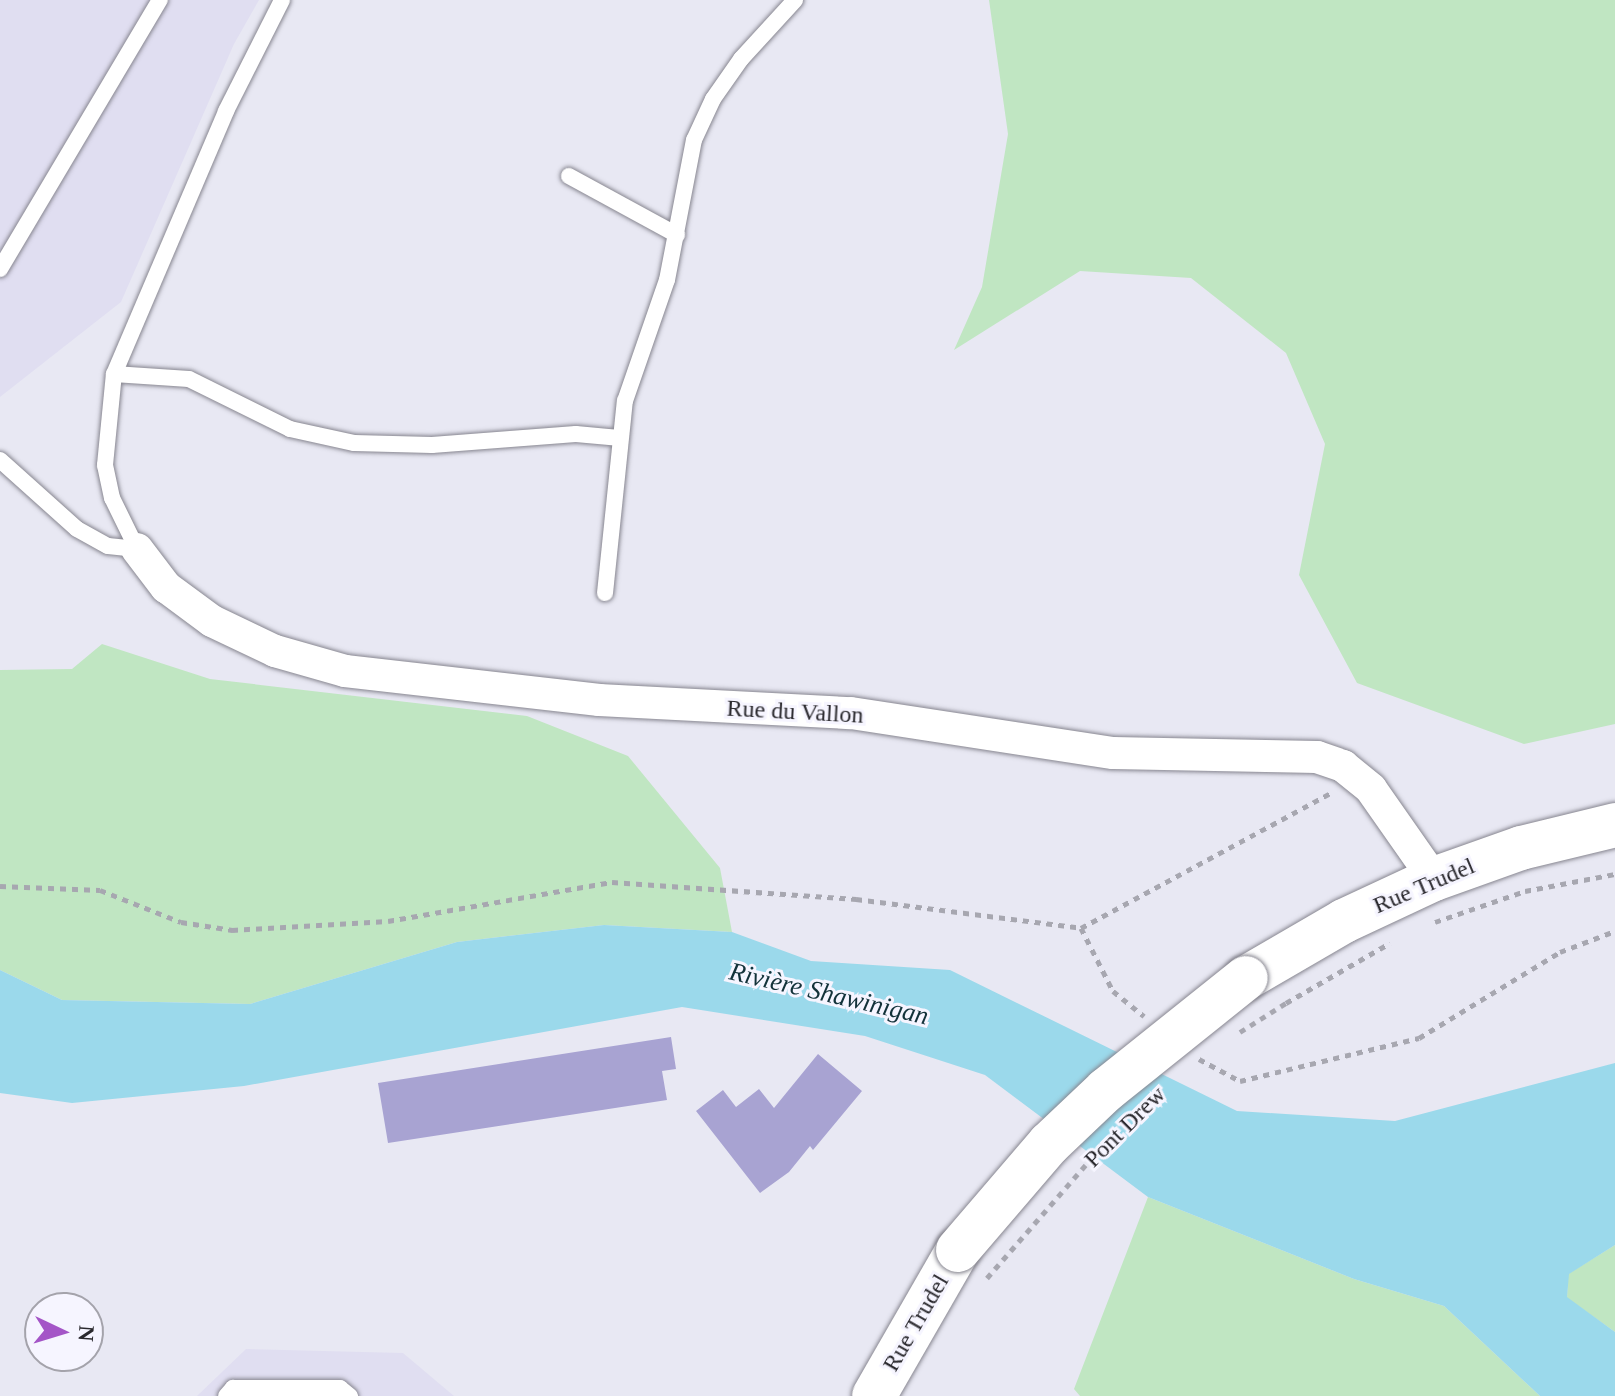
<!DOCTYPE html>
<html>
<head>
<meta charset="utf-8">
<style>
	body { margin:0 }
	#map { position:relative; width:1615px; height:1396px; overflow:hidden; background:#e8e8f3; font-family:"Times New Roman",serif }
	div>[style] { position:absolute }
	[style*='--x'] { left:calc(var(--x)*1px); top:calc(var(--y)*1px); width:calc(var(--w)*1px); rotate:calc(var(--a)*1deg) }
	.built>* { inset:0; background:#e0def1 }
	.green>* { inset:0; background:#c0e6c2 }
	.water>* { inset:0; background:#9bd9eb }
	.building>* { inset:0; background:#a8a3d2 }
	.path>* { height:5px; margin-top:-2.5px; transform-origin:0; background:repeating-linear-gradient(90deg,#a7a7b0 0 6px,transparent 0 12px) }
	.roads { filter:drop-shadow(0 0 2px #878690) drop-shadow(0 0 2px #878690) }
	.service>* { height:16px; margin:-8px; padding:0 8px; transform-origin:8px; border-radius:8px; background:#fff }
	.minor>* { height:32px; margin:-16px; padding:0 16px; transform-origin:16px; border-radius:16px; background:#fff }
	.secondary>* { height:44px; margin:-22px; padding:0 22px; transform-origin:22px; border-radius:22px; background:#fff }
	.path-bridge>* { height:5px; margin-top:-2.5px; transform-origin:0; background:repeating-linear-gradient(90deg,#a7a7b0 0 6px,transparent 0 12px) }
	.bridges { filter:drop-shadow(0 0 2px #878690) drop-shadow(0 0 2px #878690) }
	.secondary-bridge>* { height:44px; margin:-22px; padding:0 22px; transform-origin:22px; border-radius:22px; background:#fff }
	span { translate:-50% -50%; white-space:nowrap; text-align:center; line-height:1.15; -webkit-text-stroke:6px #f6f5ff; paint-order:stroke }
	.street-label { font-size:24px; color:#2a292e }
	.water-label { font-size:26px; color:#13323a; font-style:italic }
	.north { position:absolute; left:24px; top:1292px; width:80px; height:80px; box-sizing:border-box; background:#f6f5ff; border:2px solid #a4a3ab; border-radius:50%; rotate:94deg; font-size:22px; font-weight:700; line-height:32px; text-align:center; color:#2a292e }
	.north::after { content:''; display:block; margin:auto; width:28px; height:36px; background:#a455c7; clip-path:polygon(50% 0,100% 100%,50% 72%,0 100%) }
</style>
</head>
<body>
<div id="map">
	<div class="built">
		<i style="clip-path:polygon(0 0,259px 0,234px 44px,121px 302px,0 397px)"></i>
		<i style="clip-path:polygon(246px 1349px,403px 1353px,454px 1396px,197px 1396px)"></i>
	</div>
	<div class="green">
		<i style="clip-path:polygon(989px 0,1615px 0,1615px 724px,1524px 744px,1357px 683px,1299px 575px,1325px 444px,1286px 353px,1191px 278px,1080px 271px,954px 350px,982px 287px,1008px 134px)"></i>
		<i style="clip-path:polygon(102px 644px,210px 679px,527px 716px,628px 756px,720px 868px,732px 932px,604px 925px,457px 942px,250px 1004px,62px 1000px,0 970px,0 670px,72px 669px)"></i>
		<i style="clip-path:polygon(1148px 1197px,1354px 1279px,1444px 1306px,1540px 1396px,1080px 1396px,1074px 1389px)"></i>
		<i style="clip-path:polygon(1615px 1245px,1615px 1332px,1567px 1298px,1568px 1274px)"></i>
	</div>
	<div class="water">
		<i style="clip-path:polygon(604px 925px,732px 932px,811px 961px,950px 970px,1237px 1111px,1395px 1121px,1615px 1063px,1615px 1245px,1569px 1274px,1567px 1297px,1615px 1332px,1615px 1396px,1540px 1396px,1444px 1306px,1354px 1279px,1148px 1197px,985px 1075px,865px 1036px,682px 1007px,244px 1086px,72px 1103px,0 1093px,0 970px,62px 1000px,250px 1004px,457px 942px)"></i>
	</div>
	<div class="building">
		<i style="clip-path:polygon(671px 1037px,676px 1069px,662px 1071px,667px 1100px,388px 1143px,378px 1083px)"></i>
		<i style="clip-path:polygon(818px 1054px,862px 1091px,813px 1150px,810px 1146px,789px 1172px,760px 1193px,696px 1111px,723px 1090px,736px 1107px,759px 1089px,774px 1108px)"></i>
	</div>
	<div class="path">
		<i style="--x:0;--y:886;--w:100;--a:2.3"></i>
		<i style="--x:100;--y:890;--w:87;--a:21.6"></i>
		<i style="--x:181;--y:922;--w:52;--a:8.9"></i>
		<i style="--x:232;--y:930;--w:156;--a:-3.3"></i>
		<i style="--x:388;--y:921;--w:227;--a:-9.9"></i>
		<i style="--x:612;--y:882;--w:245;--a:4"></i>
		<i style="--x:856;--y:899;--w:227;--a:7.3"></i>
		<i style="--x:1081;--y:928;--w:71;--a:63.1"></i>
		<i style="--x:1113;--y:991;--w:40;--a:39"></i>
		<i style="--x:1435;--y:922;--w:95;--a:-19"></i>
		<i style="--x:1525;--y:891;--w:92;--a:-10.7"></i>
		<i style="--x:1081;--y:928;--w:284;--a:-28.4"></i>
		<i style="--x:1286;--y:1003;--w:120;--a:-30"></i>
		<i style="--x:1199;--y:1059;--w:47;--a:28.2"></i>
		<i style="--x:1240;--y:1081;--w:184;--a:-13.5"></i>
		<i style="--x:1419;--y:1038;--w:165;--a:-31.4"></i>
		<i style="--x:1560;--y:952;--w:59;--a:-20.9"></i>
	</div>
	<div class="roads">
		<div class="service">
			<i style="--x:569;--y:176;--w:123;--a:28.6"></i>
			<i style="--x:0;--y:269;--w:313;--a:-59.3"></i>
			<i style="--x:114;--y:374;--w:75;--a:3.8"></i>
			<i style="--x:189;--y:379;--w:113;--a:26.3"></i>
			<i style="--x:290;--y:429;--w:66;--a:12.3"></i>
			<i style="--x:354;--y:443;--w:78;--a:1.5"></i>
			<i style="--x:432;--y:445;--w:144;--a:-4.4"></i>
			<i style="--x:576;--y:434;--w:44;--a:5.2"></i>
			<i style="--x:0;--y:460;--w:103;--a:41.9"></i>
			<i style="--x:77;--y:529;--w:35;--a:29"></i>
			<i style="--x:108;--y:546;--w:29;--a:6"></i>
			<i style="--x:137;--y:549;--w:57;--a:-116.1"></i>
			<i style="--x:112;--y:498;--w:34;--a:-102"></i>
			<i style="--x:105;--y:465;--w:91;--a:-84.4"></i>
			<i style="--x:114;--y:374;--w:286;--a:-66.9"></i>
			<i style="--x:226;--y:111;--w:124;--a:-63.2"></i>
			<i style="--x:605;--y:593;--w:193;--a:-84.1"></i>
			<i style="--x:625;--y:401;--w:128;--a:-70.9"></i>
			<i style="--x:667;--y:280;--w:143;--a:-79.1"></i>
			<i style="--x:694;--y:140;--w:45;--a:-65.1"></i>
			<i style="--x:713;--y:99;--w:49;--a:-55"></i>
			<i style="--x:741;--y:59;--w:80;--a:-47.5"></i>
			<i style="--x:226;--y:1396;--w:11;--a:-49"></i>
			<i style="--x:233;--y:1388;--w:107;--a:0"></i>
			<i style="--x:340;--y:1388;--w:13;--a:39"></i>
		</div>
		<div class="minor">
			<i style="--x:137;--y:549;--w:48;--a:52.7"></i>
			<i style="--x:166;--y:587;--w:57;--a:36.5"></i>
			<i style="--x:212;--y:621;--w:70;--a:25.5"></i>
			<i style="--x:275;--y:651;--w:73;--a:15.9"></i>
			<i style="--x:345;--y:671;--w:256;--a:6.5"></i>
			<i style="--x:599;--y:700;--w:252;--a:3"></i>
			<i style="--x:851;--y:713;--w:265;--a:8.7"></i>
			<i style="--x:1113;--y:753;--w:204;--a:1.1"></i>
			<i style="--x:1317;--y:757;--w:28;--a:19"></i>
			<i style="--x:1343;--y:766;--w:36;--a:39"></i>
			<i style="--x:1371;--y:789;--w:110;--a:55"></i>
		</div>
		<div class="secondary">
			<i style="--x:1246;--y:978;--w:113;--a:-30.2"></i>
			<i style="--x:1344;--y:921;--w:99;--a:-25"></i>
			<i style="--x:1434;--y:879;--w:92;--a:-19.6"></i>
			<i style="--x:1521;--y:848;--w:97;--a:-13.7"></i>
			<i style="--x:874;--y:1396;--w:168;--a:-60.1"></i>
		</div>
	</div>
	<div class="path-bridge">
		<i style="--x:1240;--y:1032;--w:54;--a:-32.2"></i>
		<i style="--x:987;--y:1278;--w:164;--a:-48.9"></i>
	</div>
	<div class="bridges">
		<div class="secondary-bridge">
			<i style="--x:958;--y:1250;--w:140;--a:-49.4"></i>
			<i style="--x:1049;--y:1144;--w:79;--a:-43.5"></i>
			<i style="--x:1106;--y:1090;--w:179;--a:-38.7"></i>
		</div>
	</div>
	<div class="street-label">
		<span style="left:795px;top:712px;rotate:3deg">Rue du Vallon</span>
		<span style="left:1424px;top:886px;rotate:-23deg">Rue Trudel</span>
		<span style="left:1125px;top:1127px;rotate:-45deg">Pont Drew</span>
		<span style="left:916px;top:1323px;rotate:-60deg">Rue Trudel</span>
	</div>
	<div class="water-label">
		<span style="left:829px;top:994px;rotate:13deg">Rivière Shawinigan</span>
	</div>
	<div class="north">N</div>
</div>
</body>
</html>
